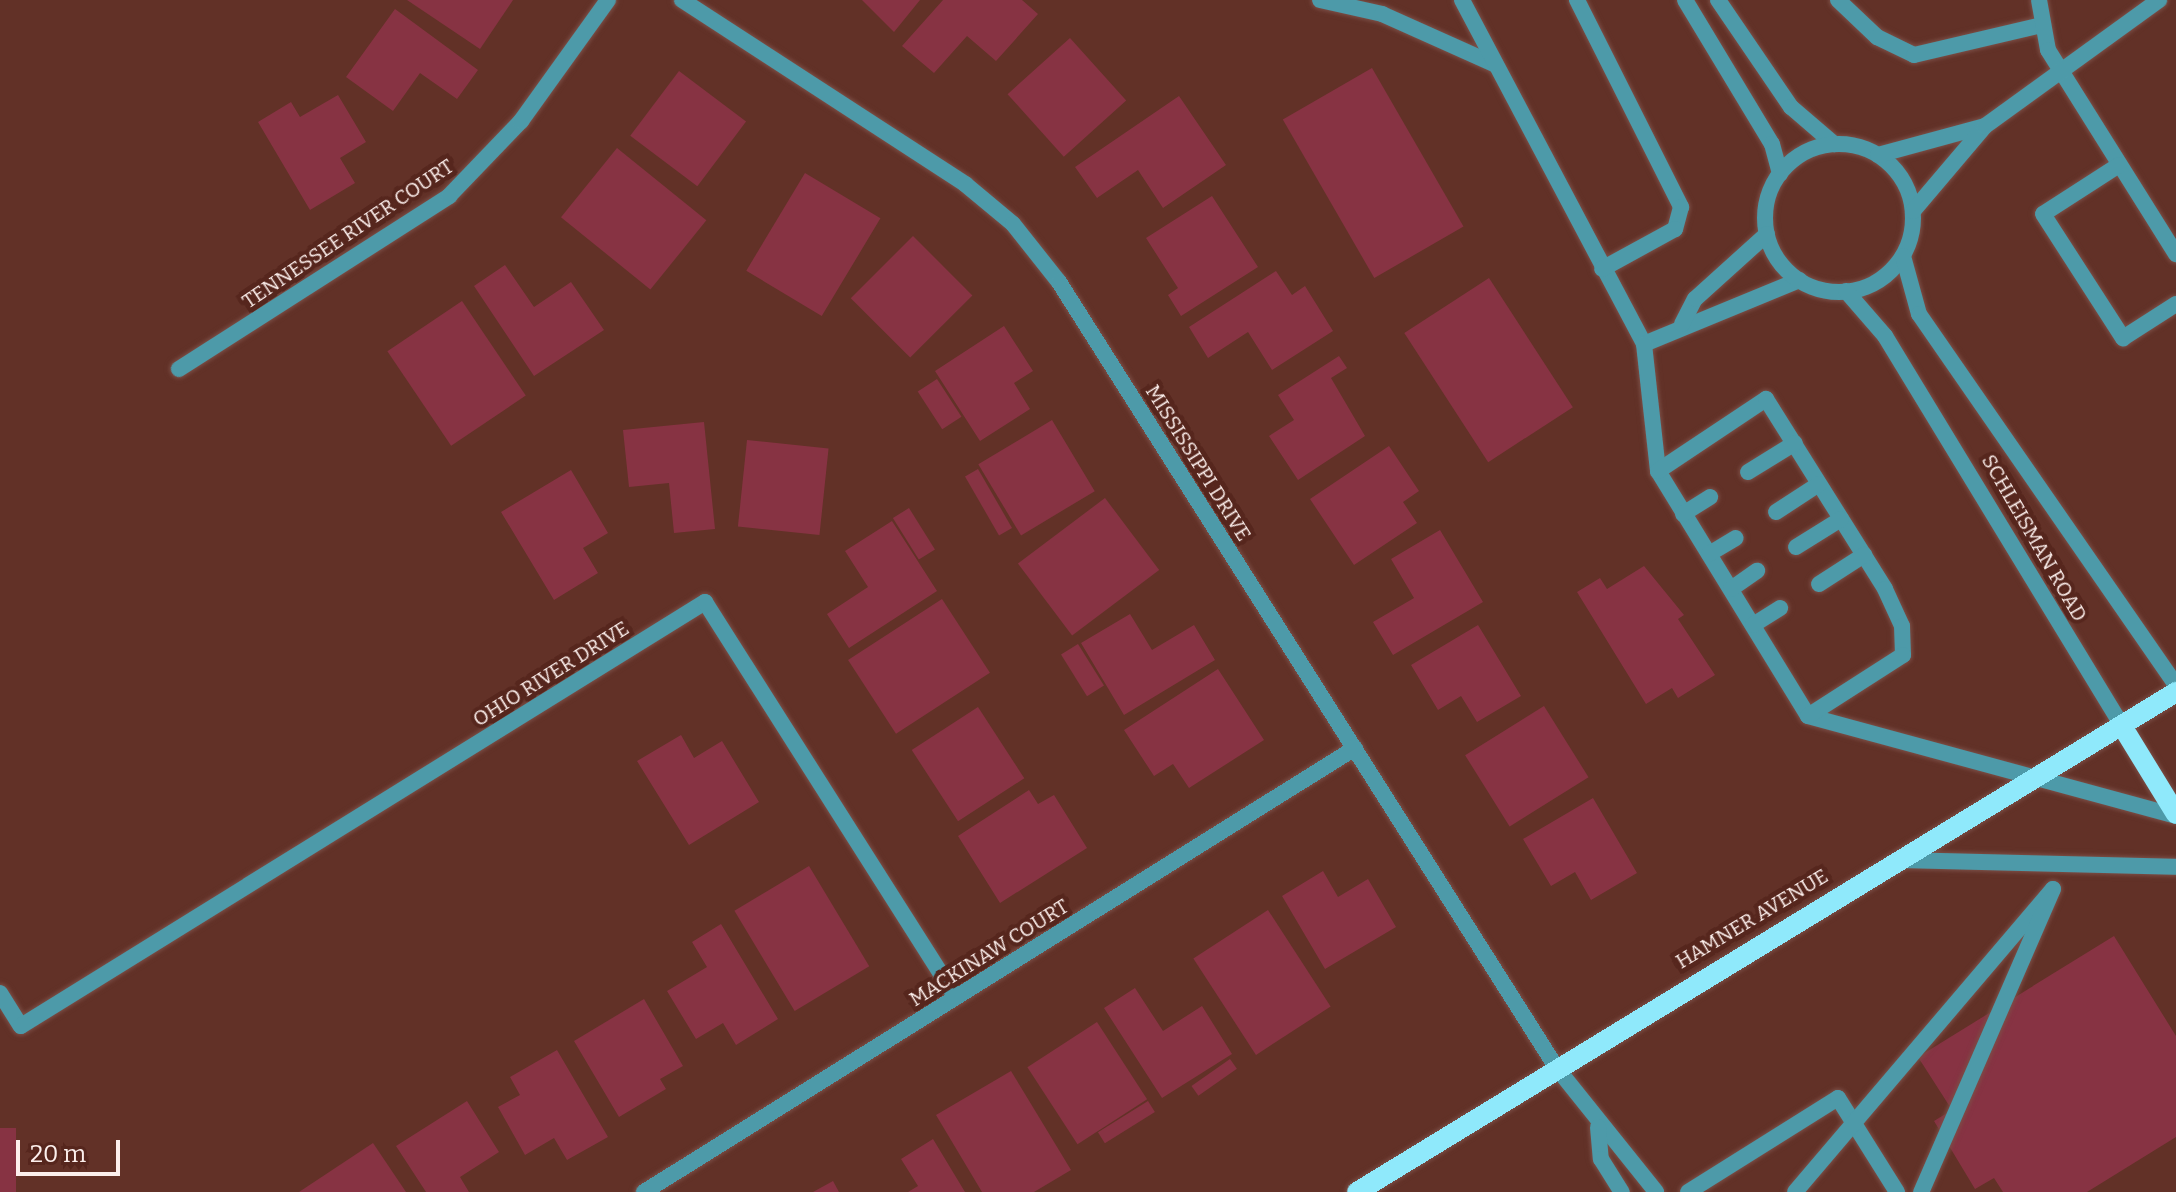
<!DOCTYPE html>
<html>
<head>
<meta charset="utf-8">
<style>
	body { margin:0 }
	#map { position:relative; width:2176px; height:1192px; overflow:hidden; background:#623127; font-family:Bitter,serif }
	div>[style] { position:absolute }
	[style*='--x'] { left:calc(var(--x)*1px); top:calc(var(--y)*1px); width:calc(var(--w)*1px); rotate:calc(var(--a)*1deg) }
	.building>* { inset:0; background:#873343; transform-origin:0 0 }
	.roads { filter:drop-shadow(0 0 2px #7b4f47) drop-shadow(0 0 2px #7b4f47) }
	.lane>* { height:16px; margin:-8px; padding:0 8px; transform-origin:8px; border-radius:8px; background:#4d9aa9 }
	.lane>.ring { margin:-8px; padding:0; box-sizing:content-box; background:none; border:16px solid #4d9aa9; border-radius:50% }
	.street>* { height:16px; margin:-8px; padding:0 8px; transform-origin:8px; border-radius:8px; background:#4d9aa9 }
	.primary>* { height:20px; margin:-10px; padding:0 10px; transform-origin:10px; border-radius:10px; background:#8fe9fb }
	span { translate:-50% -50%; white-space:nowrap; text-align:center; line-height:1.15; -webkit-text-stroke:8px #56261d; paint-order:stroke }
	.street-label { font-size:20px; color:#fcefec }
	.scale { position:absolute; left:16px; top:1140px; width:104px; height:36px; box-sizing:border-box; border:4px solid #fcefec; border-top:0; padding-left:10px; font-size:24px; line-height:28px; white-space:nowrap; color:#fcefec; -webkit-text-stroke:6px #56261d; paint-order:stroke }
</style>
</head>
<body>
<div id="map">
	<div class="building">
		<i style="clip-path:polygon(407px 0,513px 0,480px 49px)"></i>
		<i style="clip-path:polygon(862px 0,920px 0,894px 32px)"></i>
		<i style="clip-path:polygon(943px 0,1022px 0,1038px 14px,996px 61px,967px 36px,934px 73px,902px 46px)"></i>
		<i style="clip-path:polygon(395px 9px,478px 70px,457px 99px,420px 73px,393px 111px,346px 77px)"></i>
		<i style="left:1070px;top:38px;width:84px;height:84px;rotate:48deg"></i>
		<i style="left:1372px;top:68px;width:183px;height:103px;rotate:60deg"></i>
		<i style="left:679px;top:71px;width:84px;height:81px;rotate:37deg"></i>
		<i style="clip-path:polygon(338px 95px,366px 142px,340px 158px,355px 183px,310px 210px,258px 122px,291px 102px,300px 117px)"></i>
		<i style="clip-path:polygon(1179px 96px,1226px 165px,1163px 208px,1138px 170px,1097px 198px,1075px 167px)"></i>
		<i style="left:617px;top:148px;width:115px;height:89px;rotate:39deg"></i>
		<i style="left:805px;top:173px;width:88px;height:114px;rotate:31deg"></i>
		<i style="clip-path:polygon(1212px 196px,1258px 267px,1181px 316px,1168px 295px,1178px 288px,1146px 238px)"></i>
		<i style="left:913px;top:236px;width:84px;height:88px;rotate:45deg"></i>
		<i style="clip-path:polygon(505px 265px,534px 307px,571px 282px,604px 330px,534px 376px,474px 286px)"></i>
		<i style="clip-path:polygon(1276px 271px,1292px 295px,1305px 286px,1333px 331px,1272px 370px,1248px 332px,1208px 358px,1189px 327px)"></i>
		<i style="left:1489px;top:278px;width:154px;height:101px;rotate:57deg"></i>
		<i style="left:462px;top:301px;width:114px;height:90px;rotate:56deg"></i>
		<i style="clip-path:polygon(1004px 326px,1033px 371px,1014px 383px,1030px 409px,980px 441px,935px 371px)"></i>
		<i style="clip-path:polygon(1339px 356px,1347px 368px,1331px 378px,1365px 436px,1298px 480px,1269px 436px,1294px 420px,1278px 395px)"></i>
		<i style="left:937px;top:379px;width:45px;height:23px;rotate:57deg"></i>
		<i style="left:1052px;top:420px;width:83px;height:86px;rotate:59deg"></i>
		<i style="clip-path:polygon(704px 422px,715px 529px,674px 533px,669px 483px,629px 487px,623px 430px)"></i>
		<i style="left:747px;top:440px;width:82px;height:87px;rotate:6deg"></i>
		<i style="clip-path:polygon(1389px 446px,1419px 491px,1403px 502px,1417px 523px,1354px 565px,1310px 499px)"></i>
		<i style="left:978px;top:469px;width:68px;height:15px;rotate:60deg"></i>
		<i style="clip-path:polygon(571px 470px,608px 533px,583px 548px,598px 573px,554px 600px,501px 512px)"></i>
		<i style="left:1105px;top:498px;width:90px;height:109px;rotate:53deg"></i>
		<i style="left:909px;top:508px;width:49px;height:19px;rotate:58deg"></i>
		<i style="clip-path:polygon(892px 521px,937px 591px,849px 648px,827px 614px,868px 587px,845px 551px)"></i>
		<i style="clip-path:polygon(1440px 530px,1483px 602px,1393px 655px,1373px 622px,1414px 598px,1391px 559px)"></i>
		<i style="clip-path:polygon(1644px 566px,1684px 615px,1678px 619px,1715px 675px,1678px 698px,1672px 688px,1646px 704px,1577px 592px,1600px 578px,1607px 589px)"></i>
		<i style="left:942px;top:599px;width:88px;height:112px;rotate:57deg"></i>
		<i style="clip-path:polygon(1130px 614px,1152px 650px,1194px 625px,1215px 660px,1124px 715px,1081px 643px)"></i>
		<i style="clip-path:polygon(1478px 625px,1521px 696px,1477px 722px,1461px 696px,1438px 710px,1411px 665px)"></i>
		<i style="left:1078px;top:644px;width:49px;height:20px;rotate:58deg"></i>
		<i style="clip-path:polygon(1218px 669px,1264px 740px,1189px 788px,1173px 764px,1154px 776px,1124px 730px)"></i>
		<i style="left:1544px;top:706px;width:84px;height:93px;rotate:58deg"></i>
		<i style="left:978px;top:707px;width:85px;height:79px;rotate:57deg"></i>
		<i style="clip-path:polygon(681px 735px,694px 758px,722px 741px,759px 802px,689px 845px,637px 761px)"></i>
		<i style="clip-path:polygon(1029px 790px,1038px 804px,1054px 795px,1087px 848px,1000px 903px,958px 836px)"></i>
		<i style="clip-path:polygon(1593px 798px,1637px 873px,1591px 900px,1575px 872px,1551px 886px,1523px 839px)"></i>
		<i style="left:809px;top:866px;width:117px;height:87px;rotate:59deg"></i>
		<i style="clip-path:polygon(1323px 871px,1338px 897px,1368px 879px,1396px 927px,1325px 969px,1282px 896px)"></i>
		<i style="left:1268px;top:910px;width:115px;height:89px;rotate:57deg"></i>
		<i style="clip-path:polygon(721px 924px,778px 1019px,736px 1045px,723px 1023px,696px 1039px,667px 991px,707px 967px,692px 942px)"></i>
		<i style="clip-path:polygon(2114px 936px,2176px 1036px,2176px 1137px,2087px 1192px,2003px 1192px,1994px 1178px,1975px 1189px,1934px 1121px,1952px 1110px,1918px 1057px)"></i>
		<i style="clip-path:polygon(1135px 988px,1163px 1031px,1202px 1006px,1232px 1054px,1162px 1098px,1104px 1008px)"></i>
		<i style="clip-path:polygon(644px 999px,683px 1066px,660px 1079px,666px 1089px,619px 1117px,574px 1041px)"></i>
		<i style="left:1097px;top:1022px;width:92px;height:83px;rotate:57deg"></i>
		<i style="clip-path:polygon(557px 1050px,608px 1137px,567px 1160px,554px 1138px,525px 1155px,498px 1107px,520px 1095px,510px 1077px)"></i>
		<i style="left:1230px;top:1059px;width:12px;height:47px;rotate:55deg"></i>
		<i style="clip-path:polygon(1011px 1071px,1071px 1170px,1034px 1192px,982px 1192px,936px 1115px)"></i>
		<i style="clip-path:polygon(467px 1101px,499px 1152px,460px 1177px,469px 1192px,426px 1192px,396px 1146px)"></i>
		<i style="left:1148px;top:1101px;width:13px;height:59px;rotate:58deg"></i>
		<i style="left:0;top:1128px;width:16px;height:64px"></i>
		<i style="clip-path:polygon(933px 1139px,965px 1192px,908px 1192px,918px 1186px,901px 1159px)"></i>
		<i style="clip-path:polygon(373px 1143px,406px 1192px,299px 1192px)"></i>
		<i style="clip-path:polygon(833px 1181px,839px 1192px,813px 1192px)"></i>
	</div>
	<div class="roads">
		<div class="lane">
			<i style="--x:1320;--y:0;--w:64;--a:12.7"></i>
			<i style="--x:1382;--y:14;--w:123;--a:24.1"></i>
			<i style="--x:1462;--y:0;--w:389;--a:62.1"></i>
			<i style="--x:1644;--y:344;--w:168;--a:-22.4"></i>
			<i style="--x:1577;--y:0;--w:232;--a:63.3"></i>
			<i style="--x:1681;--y:207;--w:23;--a:105"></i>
			<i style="--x:1675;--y:229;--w:83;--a:151.3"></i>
			<i style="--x:1685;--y:0;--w:168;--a:58.9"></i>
			<i style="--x:1772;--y:144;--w:31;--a:75"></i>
			<i style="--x:1718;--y:0;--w:130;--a:55.7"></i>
			<i style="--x:1791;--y:107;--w:57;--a:40.7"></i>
			<i style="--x:1838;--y:0;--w:54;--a:43.5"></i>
			<i style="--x:1877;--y:37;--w:41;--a:25.9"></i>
			<i style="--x:1914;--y:55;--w:127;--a:-13.2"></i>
			<i style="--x:2039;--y:0;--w:51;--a:79.8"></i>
			<i style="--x:2048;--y:50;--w:241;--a:57.9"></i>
			<i class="ring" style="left:1765px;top:144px;width:132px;height:132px"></i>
			<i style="--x:1878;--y:155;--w:111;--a:-15.2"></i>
			<i style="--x:2119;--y:165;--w:90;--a:147.2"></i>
			<i style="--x:2043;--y:214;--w:148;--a:57.2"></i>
			<i style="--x:2123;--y:338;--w:63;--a:-32.7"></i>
			<i style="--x:1913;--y:211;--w:111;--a:-49.7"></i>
			<i style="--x:1985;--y:126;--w:215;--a:-35.9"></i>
			<i style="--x:1903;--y:256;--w:60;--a:74.6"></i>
			<i style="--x:1919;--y:314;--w:451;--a:55.3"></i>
			<i style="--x:1846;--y:291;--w:60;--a:49.1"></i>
			<i style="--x:1885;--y:336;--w:456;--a:58.7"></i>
			<i style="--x:1682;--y:324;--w:28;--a:-63"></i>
			<i style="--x:1695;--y:299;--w:97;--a:-42.1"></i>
			<i style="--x:1644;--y:344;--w:128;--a:83.7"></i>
			<i style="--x:1658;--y:471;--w:287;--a:58.5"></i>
			<i style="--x:1808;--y:716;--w:381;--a:15.2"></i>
			<i style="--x:1658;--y:471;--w:130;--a:-33.7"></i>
			<i style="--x:1766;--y:399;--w:224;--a:57.9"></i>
			<i style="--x:1885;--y:589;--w:41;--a:65.3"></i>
			<i style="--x:1902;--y:626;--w:29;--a:88"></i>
			<i style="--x:1903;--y:655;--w:113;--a:147.3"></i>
			<i style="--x:1748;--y:472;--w:55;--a:-31.7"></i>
			<i style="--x:1776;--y:512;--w:51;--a:-33.1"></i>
			<i style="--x:1683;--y:514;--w:32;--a:-32"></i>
			<i style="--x:1796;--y:547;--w:53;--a:-31.9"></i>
			<i style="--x:1709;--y:554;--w:31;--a:-31"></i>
			<i style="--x:1819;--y:584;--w:54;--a:-32.8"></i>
			<i style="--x:1731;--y:589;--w:32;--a:-35"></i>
			<i style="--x:1753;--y:625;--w:32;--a:-32"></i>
			<i style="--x:1898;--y:860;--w:278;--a:1.4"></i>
			<i style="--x:1556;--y:1067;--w:160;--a:51.3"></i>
			<i style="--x:1598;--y:1127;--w:32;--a:85"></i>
			<i style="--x:1601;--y:1159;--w:39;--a:58"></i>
			<i style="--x:1688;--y:1192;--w:177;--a:-32.1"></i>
			<i style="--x:1838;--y:1098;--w:111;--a:57.9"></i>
			<i style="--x:1795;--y:1192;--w:398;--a:-49.6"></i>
			<i style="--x:2053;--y:889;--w:331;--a:113.5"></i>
		</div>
		<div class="street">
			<i style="--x:682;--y:0;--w:338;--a:33"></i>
			<i style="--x:965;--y:184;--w:62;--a:39.8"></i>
			<i style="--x:1013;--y:224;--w:74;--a:51.6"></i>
			<i style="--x:1059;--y:282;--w:929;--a:57.66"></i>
			<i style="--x:179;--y:369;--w:321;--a:-32.6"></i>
			<i style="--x:449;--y:196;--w:104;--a:-46.2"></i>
			<i style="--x:521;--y:121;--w:149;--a:-54.3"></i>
			<i style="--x:0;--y:993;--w:39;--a:58"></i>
			<i style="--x:21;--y:1026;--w:805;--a:-31.79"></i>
			<i style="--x:705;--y:602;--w:468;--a:57.6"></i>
			<i style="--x:644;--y:1192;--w:838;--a:-31.98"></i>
		</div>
		<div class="primary">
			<i style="--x:2122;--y:726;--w:103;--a:58.5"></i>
			<i style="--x:1357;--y:1192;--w:960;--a:-31.4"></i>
		</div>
	</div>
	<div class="street-label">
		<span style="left:348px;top:234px;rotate:-34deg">TENNESSEE RIVER COURT</span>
		<span style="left:1198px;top:463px;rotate:58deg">MISSISSIPPI DRIVE</span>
		<span style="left:2034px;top:538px;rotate:60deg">SCHLEISMAN ROAD</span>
		<span style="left:551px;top:674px;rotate:-32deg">OHIO RIVER DRIVE</span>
		<span style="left:1752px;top:919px;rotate:-31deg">HAMNER AVENUE</span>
		<span style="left:989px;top:953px;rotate:-32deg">MACKINAW COURT</span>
	</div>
	<div class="scale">20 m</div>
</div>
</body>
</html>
